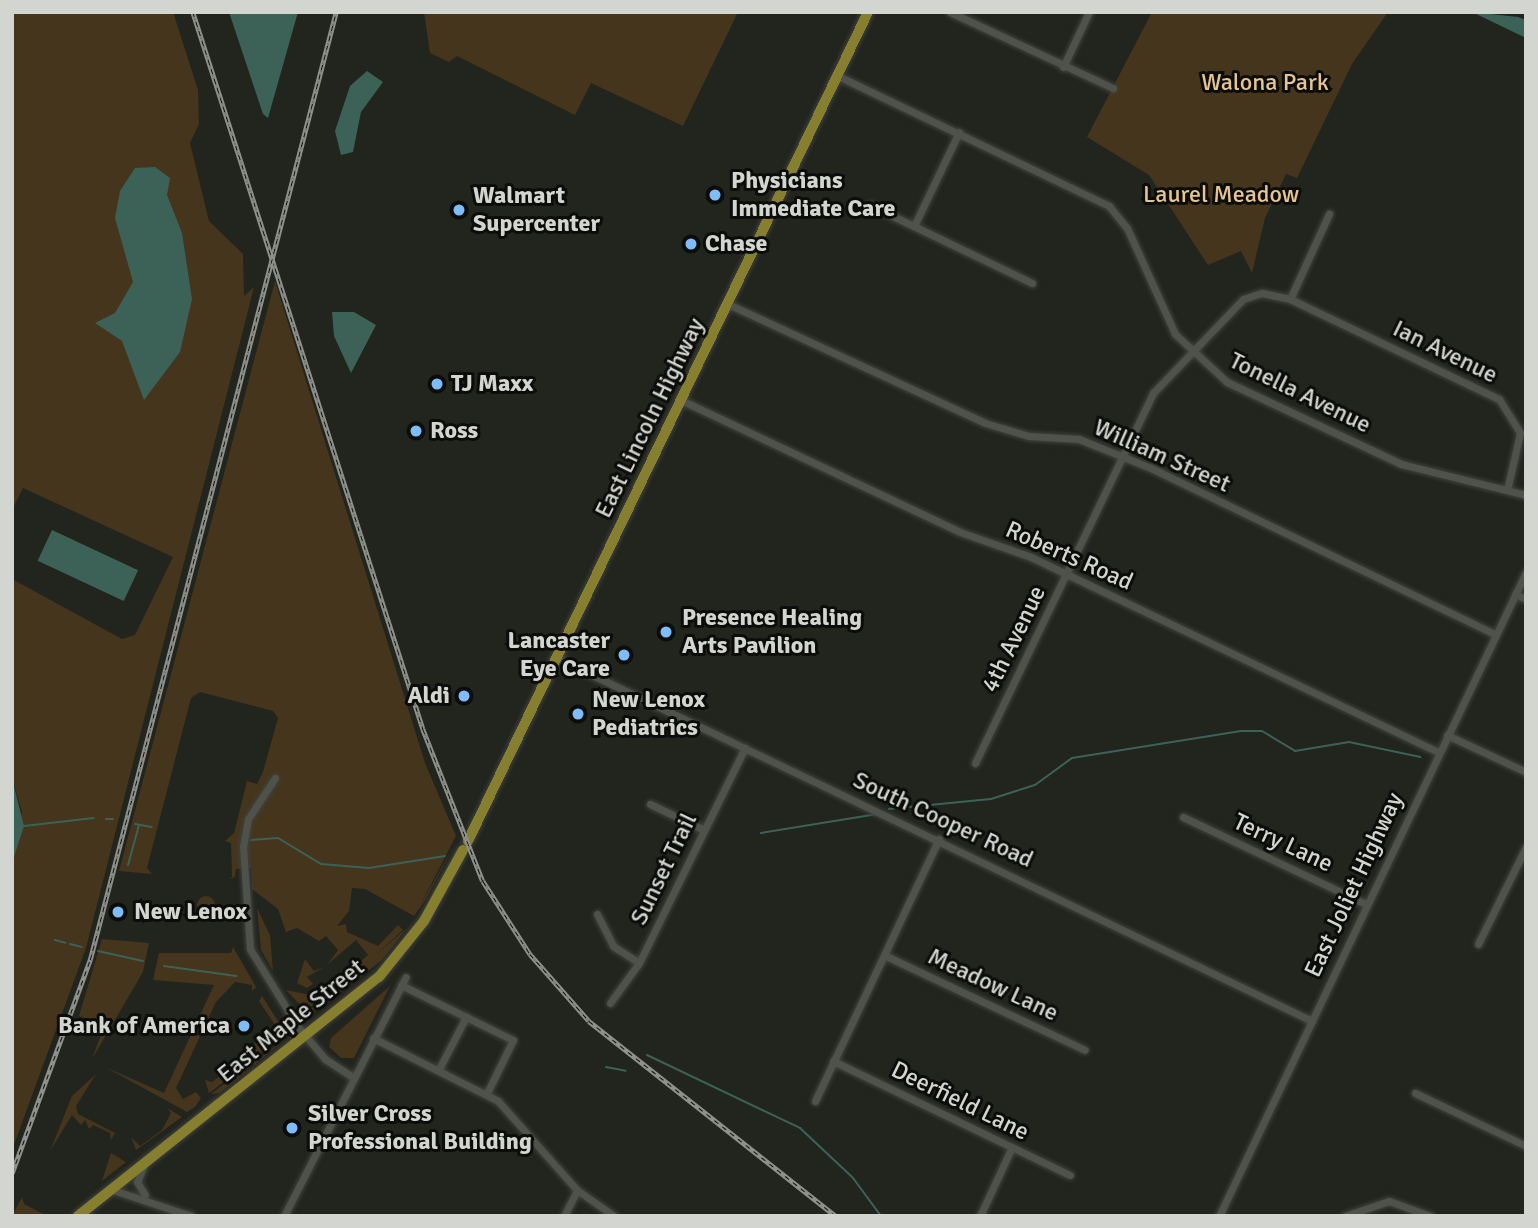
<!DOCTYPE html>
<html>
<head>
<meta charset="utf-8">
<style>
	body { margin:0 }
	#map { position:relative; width:1538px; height:1228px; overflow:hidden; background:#22241e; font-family:Signika,sans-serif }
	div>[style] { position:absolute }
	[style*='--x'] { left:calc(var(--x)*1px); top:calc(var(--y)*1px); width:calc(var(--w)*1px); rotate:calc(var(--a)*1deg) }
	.green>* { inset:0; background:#45351d }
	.round { border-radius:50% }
	.water>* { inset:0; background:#3c6258; transform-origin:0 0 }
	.stream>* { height:2px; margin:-1px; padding:0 1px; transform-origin:1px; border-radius:1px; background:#3c6258 }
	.roads { filter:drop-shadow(0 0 2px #3f423c) drop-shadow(0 0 2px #3f423c) }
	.minor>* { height:7px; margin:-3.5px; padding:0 3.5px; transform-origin:3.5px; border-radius:3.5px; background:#4f524a }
	.primary>* { height:10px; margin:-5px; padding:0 5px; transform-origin:5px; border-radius:5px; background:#877f30 }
	.rail>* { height:4.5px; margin-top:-2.25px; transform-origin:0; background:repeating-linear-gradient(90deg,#0c0d0a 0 5px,#8e908b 0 10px); box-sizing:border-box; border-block:2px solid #8e908b }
	.dots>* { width:19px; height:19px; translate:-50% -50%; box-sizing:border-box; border:4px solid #0c0d0a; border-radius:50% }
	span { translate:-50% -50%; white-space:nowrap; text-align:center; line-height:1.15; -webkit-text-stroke:6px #0c0d0a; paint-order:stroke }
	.park-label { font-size:24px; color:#e6c592 }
	.poi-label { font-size:24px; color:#d3d5d1; font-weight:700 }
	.left { translate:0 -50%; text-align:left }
	.right { translate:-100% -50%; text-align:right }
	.street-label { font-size:24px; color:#d3d5d1 }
	.frame { position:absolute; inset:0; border:14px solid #d3d5d1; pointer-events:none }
</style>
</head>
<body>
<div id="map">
	<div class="green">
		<i style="clip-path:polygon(12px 12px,173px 12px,198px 90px,199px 124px,190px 143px,209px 221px,243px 254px,244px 296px,254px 287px,86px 948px,12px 1150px,12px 864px,22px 812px,12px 778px,12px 579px,122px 639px,135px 635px,173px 557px,23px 488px,12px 510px)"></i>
		<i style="clip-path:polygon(424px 12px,738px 12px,683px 126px,591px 83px,575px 115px,457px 56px,449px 62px,430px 53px)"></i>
		<i style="clip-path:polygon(1152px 12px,1388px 12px,1352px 64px,1297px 178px,1286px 174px,1265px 218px,1252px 273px,1241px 251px,1208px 265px,1149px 175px,1087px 137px)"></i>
		<i style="clip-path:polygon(275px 281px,425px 763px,456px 836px,420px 906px,458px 838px,426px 899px,414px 916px,365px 889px,352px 888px,349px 911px,337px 926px,346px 924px,347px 932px,378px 946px,398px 925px,403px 930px,343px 984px,339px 980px,368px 955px,356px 940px,327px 965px,338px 950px,326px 936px,319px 941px,297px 928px,286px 932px,278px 909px,252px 889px,251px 868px,236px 869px,235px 877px,227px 880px,232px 877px,231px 843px,225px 841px,234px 833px,247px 781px,257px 784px,263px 772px,278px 718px,273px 711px,200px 692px,191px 698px,147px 868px,152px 874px,119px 871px)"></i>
		<i class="round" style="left:197px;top:896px;width:18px;height:18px"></i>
		<i style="clip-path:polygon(257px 908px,270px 935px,273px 971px,261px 950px)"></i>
		<i style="clip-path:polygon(407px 928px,382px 960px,311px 1015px,310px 1010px)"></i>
		<i style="clip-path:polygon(102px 939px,149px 943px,143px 972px,92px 1059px,105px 1024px,79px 1016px)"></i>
		<i style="clip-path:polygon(233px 947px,256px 987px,252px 991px,252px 985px,235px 982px,216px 1002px,176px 1088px,183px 1099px,196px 1092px,201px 1098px,195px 1107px,187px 1112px,105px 1067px,164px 1093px,214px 985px,153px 980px,159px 953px,231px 953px)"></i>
		<i style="clip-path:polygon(305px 959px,314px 971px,324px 967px,307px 977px,313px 984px,307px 988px,297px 983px)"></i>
		<i style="clip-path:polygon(336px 982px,340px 987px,305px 1010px,286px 990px,319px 997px)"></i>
		<i style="clip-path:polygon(390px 986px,354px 1058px,341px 1058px,329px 1047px,331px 1038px)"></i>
		<i style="clip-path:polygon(262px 996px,287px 1035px,209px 1093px,205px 1080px,212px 1082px,231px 1068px,229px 1062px,235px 1065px,256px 1049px,254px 1043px,260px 1046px,279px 1031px,259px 1001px)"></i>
		<i style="clip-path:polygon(288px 1037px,220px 1093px,212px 1094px,212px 1093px)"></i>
		<i style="clip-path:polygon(96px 1074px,76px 1106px,78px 1114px,115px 1133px,111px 1140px,110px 1133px,93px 1125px,89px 1129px,85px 1120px,81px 1125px,72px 1115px,50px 1151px,72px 1096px)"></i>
		<i style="clip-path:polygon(167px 1108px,182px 1117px,136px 1150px,131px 1137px,140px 1146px,162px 1130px,171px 1113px)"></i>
		<i style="clip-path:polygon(111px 1153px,126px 1162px,82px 1197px,102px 1181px)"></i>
		<i style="clip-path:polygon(22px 1197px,24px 1204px,47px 1216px,12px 1216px)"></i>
	</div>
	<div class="water">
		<i style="clip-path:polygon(229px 12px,298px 12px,268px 118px,263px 114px)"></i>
		<i style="clip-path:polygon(1472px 12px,1518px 17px,1526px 20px,1526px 38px)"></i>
		<i style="clip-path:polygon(367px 71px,383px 82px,361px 112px,353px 152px,341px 155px,335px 131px,350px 86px)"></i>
		<i style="clip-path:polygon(155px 167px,170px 178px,167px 195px,182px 233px,192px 299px,180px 352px,144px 400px,122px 341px,95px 323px,115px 313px,133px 282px,115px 218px,120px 191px,135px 168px)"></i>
		<i style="clip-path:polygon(332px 312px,354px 312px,376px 325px,351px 373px,334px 336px)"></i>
		<i style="left:52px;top:530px;width:95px;height:34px;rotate:25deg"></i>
		<i style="clip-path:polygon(12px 778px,24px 826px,12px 863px)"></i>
	</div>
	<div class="stream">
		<i style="--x:889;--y:809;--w:102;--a:-5.6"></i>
		<i style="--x:991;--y:799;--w:46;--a:-17.7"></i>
		<i style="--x:1035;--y:785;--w:46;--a:-36.1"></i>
		<i style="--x:1072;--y:758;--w:171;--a:-9.1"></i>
		<i style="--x:1241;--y:731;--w:21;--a:0"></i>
		<i style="--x:1262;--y:731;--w:39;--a:31"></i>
		<i style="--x:1295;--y:751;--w:55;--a:-9.5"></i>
		<i style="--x:1349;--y:742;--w:73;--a:11.9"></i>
		<i style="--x:106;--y:819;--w:7;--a:0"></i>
		<i style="--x:135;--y:824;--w:17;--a:10"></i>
		<i style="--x:24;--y:826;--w:70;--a:-6.5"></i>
		<i style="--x:761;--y:833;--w:118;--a:-9.3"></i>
		<i style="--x:251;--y:840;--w:27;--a:-4"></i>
		<i style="--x:278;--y:838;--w:50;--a:31.2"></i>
		<i style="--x:321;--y:864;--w:48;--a:4.8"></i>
		<i style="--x:369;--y:868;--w:77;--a:-9"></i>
		<i style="--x:128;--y:865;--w:41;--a:-74.6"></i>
		<i style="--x:55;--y:940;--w:11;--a:15"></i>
		<i style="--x:70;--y:944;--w:12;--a:14"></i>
		<i style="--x:98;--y:951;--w:46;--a:12.5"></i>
		<i style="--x:164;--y:966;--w:73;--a:7.9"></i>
		<i style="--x:647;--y:1055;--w:170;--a:25.5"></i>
		<i style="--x:800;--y:1128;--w:73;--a:43.3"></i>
		<i style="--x:853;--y:1178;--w:47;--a:53.6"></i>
		<i style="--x:606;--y:1067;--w:20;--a:11"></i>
	</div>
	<div class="roads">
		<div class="minor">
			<i style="--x:950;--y:12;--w:180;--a:25"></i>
			<i style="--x:1063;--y:67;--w:61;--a:-64.7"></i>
			<i style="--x:838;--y:76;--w:301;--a:25.6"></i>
			<i style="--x:1109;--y:206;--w:28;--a:51"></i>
			<i style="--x:1127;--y:228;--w:116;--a:65.6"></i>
			<i style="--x:1175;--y:334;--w:71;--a:42.7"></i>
			<i style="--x:1227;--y:382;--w:192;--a:25.2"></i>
			<i style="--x:1401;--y:464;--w:129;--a:13.9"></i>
			<i style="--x:870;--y:205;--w:180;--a:25.7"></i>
			<i style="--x:914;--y:226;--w:104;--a:-64.4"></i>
			<i style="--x:1290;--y:299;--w:94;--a:-65.4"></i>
			<i style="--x:728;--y:304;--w:283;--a:24.8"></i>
			<i style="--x:985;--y:423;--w:46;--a:16.5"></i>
			<i style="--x:1029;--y:436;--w:50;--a:3.4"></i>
			<i style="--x:1079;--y:439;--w:78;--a:21.9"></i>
			<i style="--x:1151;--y:468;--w:383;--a:25.8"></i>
			<i style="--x:683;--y:401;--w:306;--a:25.3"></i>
			<i style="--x:960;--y:532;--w:75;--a:19.4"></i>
			<i style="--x:1031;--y:557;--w:451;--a:25.6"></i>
			<i style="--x:1515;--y:594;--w:12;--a:24"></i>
			<i style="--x:557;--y:658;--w:838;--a:25.68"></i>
			<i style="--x:1447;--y:735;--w:87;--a:25.1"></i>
			<i style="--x:975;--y:763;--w:411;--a:-64.3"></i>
			<i style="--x:1153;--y:393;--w:130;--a:-46.2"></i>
			<i style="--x:1243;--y:299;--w:20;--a:-18"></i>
			<i style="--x:1262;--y:293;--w:29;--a:12"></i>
			<i style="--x:1290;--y:299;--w:232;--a:25.6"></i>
			<i style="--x:1499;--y:399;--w:40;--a:58"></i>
			<i style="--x:1520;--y:433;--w:54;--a:102.8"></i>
			<i style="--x:275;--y:778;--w:49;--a:123.4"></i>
			<i style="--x:248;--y:819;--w:27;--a:100"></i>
			<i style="--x:243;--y:846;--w:103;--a:86.1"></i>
			<i style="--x:250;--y:949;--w:92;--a:58.4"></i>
			<i style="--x:298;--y:1027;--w:42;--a:49.8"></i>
			<i style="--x:325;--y:1059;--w:33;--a:33"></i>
			<i style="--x:650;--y:804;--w:60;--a:25.7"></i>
			<i style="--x:1183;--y:817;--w:202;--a:25.5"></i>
			<i style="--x:597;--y:914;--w:36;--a:63"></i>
			<i style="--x:613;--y:946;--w:31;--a:33"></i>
			<i style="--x:1478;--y:944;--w:108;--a:-63.7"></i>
			<i style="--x:884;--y:955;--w:222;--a:25.3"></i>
			<i style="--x:401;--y:985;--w:125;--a:26.2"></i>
			<i style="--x:513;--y:1040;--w:59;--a:116.1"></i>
			<i style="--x:610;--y:1003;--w:49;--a:-54.1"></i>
			<i style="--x:639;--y:963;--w:240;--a:-63.8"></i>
			<i style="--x:373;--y:1038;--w:140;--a:26.7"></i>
			<i style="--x:498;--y:1101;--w:119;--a:48.4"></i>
			<i style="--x:577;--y:1190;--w:45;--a:35.1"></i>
			<i style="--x:833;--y:1061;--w:263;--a:25.7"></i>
			<i style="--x:439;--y:1069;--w:59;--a:-62.6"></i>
			<i style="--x:1415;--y:1093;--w:123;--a:25.5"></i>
			<i style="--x:815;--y:1101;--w:290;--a:-64.7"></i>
			<i style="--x:144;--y:1165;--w:18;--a:112"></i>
			<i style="--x:137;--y:1182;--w:15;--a:58"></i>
			<i style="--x:113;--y:1190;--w:82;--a:18.4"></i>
			<i style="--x:284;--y:1216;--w:268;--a:-63"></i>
			<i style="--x:564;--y:1216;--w:29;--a:-63"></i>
			<i style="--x:980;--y:1216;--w:76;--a:-65.1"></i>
			<i style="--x:1219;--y:1216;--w:713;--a:-64.51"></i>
			<i style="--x:1345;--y:1216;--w:46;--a:-18.8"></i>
			<i style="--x:1389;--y:1201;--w:44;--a:20.1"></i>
		</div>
		<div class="primary">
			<i style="--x:468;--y:841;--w:920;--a:-64.24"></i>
			<i style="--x:78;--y:1216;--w:384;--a:-38.5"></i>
			<i style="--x:379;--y:977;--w:72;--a:-51.2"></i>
			<i style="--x:424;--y:921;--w:81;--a:-61.2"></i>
		</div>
	</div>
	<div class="rail">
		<i style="--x:193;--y:12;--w:753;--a:72.21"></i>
		<i style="--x:423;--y:729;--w:163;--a:68.5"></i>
		<i style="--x:483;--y:881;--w:87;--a:57.2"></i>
		<i style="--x:530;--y:954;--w:89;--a:48.6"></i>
		<i style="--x:589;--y:1021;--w:315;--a:38.3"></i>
		<i style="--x:12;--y:1173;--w:227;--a:-69.9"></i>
		<i style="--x:90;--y:960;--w:979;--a:-75.45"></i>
	</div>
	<div class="dots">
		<i style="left:715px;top:195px;background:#7ebdf9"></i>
		<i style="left:459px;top:210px;background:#7ebdf9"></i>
		<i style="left:691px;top:244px;background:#7ebdf9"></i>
		<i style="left:437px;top:384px;background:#7ebdf9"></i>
		<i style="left:416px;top:431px;background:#7ebdf9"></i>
		<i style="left:666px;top:632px;background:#7ebdf9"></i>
		<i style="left:624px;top:655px;background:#7ebdf9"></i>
		<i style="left:464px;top:696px;background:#7ebdf9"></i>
		<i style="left:578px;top:714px;background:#7ebdf9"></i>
		<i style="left:118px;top:912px;background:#7ebdf9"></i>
		<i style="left:244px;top:1026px;background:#7ebdf9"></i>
		<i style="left:292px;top:1128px;background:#7ebdf9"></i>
	</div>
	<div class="park-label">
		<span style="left:1265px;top:83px">Walona Park</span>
		<span style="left:1221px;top:195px">Laurel Meadow</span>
	</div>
	<div class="poi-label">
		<span class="left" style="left:731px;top:195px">Physicians<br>Immediate Care</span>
		<span class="left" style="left:473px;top:210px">Walmart<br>Supercenter</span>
		<span class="left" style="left:705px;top:244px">Chase</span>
		<span class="left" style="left:451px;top:384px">TJ Maxx</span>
		<span class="left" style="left:430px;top:431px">Ross</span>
		<span class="left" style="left:682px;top:632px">Presence Healing<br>Arts Pavilion</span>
		<span class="right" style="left:610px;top:655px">Lancaster<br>Eye Care</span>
		<span class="right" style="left:450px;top:696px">Aldi</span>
		<span class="left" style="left:592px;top:714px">New Lenox<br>Pediatrics</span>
		<span class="left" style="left:134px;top:912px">New Lenox</span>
		<span class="right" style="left:230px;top:1026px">Bank of America</span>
		<span class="left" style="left:308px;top:1128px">Silver Cross<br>Professional Building</span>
	</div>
	<div class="street-label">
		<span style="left:1445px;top:352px;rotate:26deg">Ian Avenue</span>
		<span style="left:1300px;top:393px;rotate:26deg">Tonella Avenue</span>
		<span style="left:650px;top:418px;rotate:-64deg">East Lincoln Highway</span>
		<span style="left:1162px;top:456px;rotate:24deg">William Street</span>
		<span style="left:1069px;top:556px;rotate:24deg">Roberts Road</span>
		<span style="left:1014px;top:639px;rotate:-64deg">4th Avenue</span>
		<span style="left:943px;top:820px;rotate:25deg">South Cooper Road</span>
		<span style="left:1283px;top:843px;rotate:25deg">Terry Lane</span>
		<span style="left:664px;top:869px;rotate:-64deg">Sunset Trail</span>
		<span style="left:1354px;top:885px;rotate:-65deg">East Joliet Highway</span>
		<span style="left:993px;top:985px;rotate:25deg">Meadow Lane</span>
		<span style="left:291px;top:1021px;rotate:-39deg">East Maple Street</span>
		<span style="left:960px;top:1101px;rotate:26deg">Deerfield Lane</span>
	</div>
	<div class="frame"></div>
</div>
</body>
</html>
